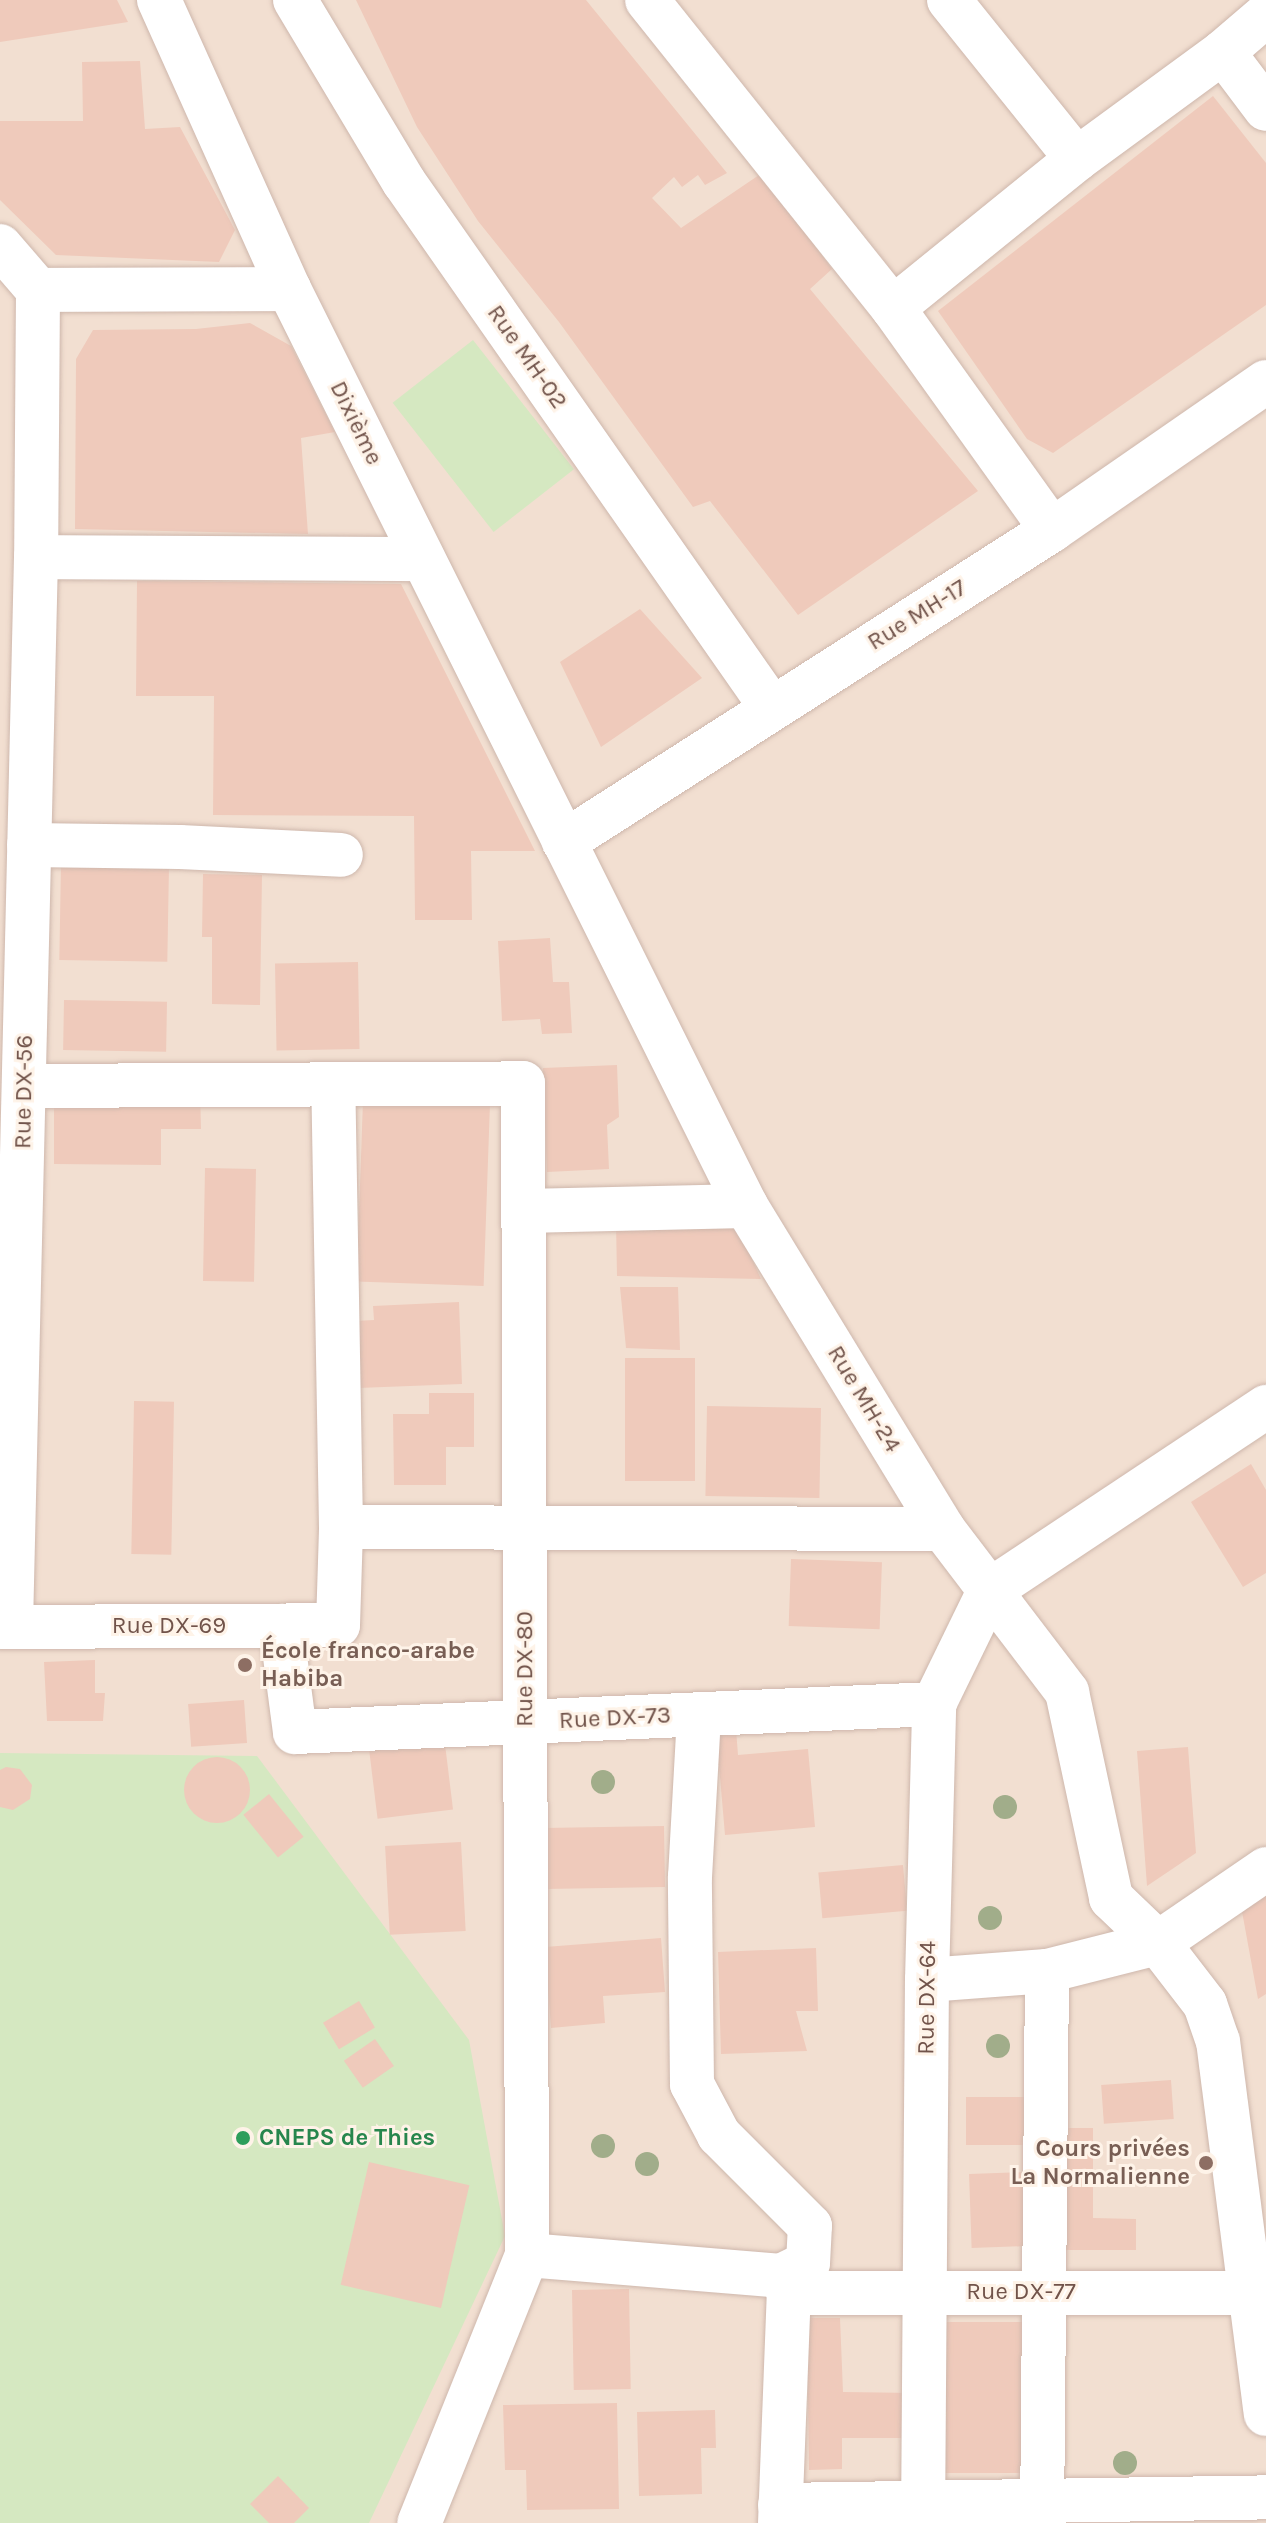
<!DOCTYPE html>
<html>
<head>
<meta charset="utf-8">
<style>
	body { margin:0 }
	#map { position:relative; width:1266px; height:2523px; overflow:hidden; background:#fbeee2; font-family:Karla,sans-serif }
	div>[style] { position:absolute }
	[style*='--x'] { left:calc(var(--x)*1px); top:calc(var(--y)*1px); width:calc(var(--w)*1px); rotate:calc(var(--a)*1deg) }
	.residential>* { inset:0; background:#f2dfd1; transform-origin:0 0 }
	.green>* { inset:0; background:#d5e8c1; transform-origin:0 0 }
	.building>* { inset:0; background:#efcabb; transform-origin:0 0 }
	.round { border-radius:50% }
	.roads { filter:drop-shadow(0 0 2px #ceb7ac) drop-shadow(0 0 2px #ceb7ac) }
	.minor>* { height:44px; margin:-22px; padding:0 22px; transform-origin:22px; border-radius:22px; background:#fff }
	.trees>* { width:24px; height:24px; margin:-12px; border-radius:50%; background:#a1ad8a }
	.dots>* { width:22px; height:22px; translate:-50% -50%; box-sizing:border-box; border:4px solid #fef3e8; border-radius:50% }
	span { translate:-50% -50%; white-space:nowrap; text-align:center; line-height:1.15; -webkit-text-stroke:6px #fef3e8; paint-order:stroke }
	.street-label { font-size:24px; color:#71534a }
	.education-label { font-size:24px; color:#785e54; font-weight:700 }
	.left { translate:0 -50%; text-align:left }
	.right { translate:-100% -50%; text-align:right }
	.leisure-label { font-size:24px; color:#27864d; font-weight:700 }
</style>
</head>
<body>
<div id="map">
	<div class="residential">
		<i style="left:0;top:0;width:1266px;height:2523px"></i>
	</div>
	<div class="green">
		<i style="left:473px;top:340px;width:164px;height:102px;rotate:52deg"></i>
		<i style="clip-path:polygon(0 1753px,257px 1756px,469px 2040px,505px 2236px,369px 2523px,0 2523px)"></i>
	</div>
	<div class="building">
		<i style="clip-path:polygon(0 0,117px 0,128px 22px,0 42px)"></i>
		<i style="clip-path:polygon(356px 0,586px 0,727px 173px,705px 185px,698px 175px,682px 187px,674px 177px,652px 198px,681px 228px,762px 173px,832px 269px,810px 289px,978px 491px,798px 615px,710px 501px,693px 507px,559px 322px,478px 221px,417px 127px)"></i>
		<i style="clip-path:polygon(140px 61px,145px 129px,180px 127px,235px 230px,219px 262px,56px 255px,0 200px,0 121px,83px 121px,82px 62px)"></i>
		<i style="clip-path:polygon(1213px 96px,1266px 163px,1266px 305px,1053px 453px,1027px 439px,938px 311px)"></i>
		<i style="clip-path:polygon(250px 323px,291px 346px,335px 432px,301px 438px,308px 534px,75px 529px,76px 359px,93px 330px,196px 329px)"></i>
		<i style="clip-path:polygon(137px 581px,401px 584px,535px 851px,471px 851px,472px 920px,415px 920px,414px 816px,213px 815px,214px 696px,136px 696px)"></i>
		<i style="clip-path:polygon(640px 609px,702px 678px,601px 747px,560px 662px)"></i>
		<i style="left:61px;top:864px;width:108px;height:96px;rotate:1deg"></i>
		<i style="clip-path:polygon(203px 874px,262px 875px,260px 1005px,212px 1004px,212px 937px,202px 937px)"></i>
		<i style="clip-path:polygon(550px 938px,553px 982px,569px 982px,572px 1033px,542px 1034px,540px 1019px,502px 1021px,498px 941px)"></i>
		<i style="left:358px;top:962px;width:87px;height:83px;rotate:89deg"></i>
		<i style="left:64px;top:1000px;width:103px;height:50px;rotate:1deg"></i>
		<i style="clip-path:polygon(617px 1065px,619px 1117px,607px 1125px,609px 1169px,547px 1172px,543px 1068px)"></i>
		<i style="clip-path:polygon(54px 1089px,200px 1090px,201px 1129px,161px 1129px,161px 1165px,54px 1164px)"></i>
		<i style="left:490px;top:1103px;width:183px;height:127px;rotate:92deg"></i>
		<i style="left:205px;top:1168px;width:51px;height:113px;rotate:1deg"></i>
		<i style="clip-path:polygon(735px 1221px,761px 1279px,617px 1276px,616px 1222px)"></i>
		<i style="clip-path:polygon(620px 1287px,678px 1287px,680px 1350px,626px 1348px)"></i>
		<i style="clip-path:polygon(459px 1302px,462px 1384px,358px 1388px,355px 1321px,374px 1320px,373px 1306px)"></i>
		<i style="left:625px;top:1358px;width:70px;height:123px"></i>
		<i style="clip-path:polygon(429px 1393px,474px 1393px,474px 1447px,446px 1447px,446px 1485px,394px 1485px,393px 1414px,429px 1414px)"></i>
		<i style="left:134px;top:1401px;width:40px;height:153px;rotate:1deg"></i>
		<i style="left:707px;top:1406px;width:114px;height:90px;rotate:1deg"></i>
		<i style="clip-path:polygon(1251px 1464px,1266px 1490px,1266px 1573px,1243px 1587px,1191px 1502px)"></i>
		<i style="left:791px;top:1559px;width:91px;height:67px;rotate:2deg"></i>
		<i style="clip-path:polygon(95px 1660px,95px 1693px,105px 1693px,103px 1721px,47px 1721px,44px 1662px)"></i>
		<i style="left:244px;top:1700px;width:43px;height:56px;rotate:86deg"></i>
		<i style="clip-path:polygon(736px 1729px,738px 1755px,808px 1749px,815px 1827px,725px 1835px,719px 1765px,706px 1766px,703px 1732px)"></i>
		<i style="left:444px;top:1736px;width:74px;height:76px;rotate:83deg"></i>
		<i style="clip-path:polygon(1188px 1747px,1196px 1853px,1147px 1886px,1137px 1751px)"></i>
		<i class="round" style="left:184px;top:1757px;width:66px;height:66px"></i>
		<i style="clip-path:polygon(6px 1767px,20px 1769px,32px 1785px,30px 1799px,13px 1810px,0 1807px,0 1770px)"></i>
		<i style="left:269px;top:1794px;width:55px;height:33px;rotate:51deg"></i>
		<i style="left:664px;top:1826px;width:61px;height:135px;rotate:89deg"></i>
		<i style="left:461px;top:1842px;width:89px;height:76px;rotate:87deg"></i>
		<i style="left:903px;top:1865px;width:46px;height:85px;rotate:85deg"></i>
		<i style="clip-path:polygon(1266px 1879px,1266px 1994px,1258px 1999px,1239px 1895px)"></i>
		<i style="clip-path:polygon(661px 1938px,665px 1992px,603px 1996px,605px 2023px,551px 2028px,545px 1947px)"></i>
		<i style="clip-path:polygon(816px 1948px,818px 2011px,796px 2011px,807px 2051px,721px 2054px,718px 1952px)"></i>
		<i style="left:359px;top:2001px;width:31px;height:42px;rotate:59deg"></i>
		<i style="left:375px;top:2039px;width:33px;height:38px;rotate:55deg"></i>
		<i style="left:1171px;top:2080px;width:39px;height:70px;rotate:86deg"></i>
		<i style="left:966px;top:2097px;width:62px;height:48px"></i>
		<i style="clip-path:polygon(1056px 2128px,1093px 2128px,1093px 2218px,1136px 2219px,1136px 2250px,1055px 2250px)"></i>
		<i style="left:369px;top:2162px;width:103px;height:126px;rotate:13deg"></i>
		<i style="left:1027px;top:2172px;width:74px;height:58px;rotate:88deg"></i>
		<i style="left:629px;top:2289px;width:100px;height:57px;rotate:89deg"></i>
		<i style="clip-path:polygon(807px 2318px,840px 2318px,843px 2392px,915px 2393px,915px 2438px,842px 2438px,842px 2469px,809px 2470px)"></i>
		<i style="left:929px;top:2322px;width:101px;height:151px"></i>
		<i style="clip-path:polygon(617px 2403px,619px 2509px,527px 2510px,526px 2470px,505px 2470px,503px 2405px)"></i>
		<i style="clip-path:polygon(715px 2410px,716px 2448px,701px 2448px,702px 2494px,639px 2496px,637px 2412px)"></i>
		<i style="clip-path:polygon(278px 2476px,309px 2508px,294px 2523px,269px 2523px,250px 2504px)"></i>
	</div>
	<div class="roads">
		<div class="minor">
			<i style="--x:159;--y:0;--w:317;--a:65.8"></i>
			<i style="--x:289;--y:289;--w:1025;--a:63.51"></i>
			<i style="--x:746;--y:1206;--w:378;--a:58.6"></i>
			<i style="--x:943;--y:1529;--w:205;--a:52.7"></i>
			<i style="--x:1067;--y:1692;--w:211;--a:77.9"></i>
			<i style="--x:1111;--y:1898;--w:65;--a:43.8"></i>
			<i style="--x:1158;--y:1943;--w:77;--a:52.4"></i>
			<i style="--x:1205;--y:2004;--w:39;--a:71"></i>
			<i style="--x:1218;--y:2041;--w:376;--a:82.7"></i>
			<i style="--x:295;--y:0;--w:212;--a:59.1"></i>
			<i style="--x:404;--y:182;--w:641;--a:55.04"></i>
			<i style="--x:647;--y:0;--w:394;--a:51.4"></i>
			<i style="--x:893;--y:308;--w:273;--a:54.4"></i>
			<i style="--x:949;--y:0;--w:204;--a:51.2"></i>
			<i style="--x:1223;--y:52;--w:71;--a:53"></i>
			<i style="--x:0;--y:246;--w:58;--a:49.2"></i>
			<i style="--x:38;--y:290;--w:267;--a:90.4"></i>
			<i style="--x:36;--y:557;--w:1070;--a:91.34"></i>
			<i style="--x:38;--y:290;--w:251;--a:-0.2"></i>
			<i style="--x:893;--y:308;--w:237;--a:-39"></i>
			<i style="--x:1077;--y:159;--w:181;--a:-36.2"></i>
			<i style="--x:1223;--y:52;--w:57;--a:-40.7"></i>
			<i style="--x:36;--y:557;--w:387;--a:0.3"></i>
			<i style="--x:564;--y:842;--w:579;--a:-32.59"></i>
			<i style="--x:1052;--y:530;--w:260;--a:-34.7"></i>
			<i style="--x:29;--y:845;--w:151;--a:0.8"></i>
			<i style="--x:180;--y:847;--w:161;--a:2.8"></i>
			<i style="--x:24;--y:1086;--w:499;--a:-0.3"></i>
			<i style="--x:523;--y:1083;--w:1172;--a:89.8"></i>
			<i style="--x:527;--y:2255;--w:289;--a:111.9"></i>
			<i style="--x:524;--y:1211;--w:222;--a:-1.3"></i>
			<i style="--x:341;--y:1527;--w:602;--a:0.19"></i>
			<i style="--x:281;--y:1626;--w:107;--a:82.5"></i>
			<i style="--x:295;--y:1732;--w:640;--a:-2.51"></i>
			<i style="--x:0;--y:1627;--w:338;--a:-0.3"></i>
			<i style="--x:338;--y:1625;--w:98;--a:-88.2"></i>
			<i style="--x:341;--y:1527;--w:443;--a:-91"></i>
			<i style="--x:927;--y:1980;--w:120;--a:-4.3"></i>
			<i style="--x:1047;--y:1971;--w:114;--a:-14.2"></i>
			<i style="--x:1158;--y:1943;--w:131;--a:-34.4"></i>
			<i style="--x:527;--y:2255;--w:255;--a:4.7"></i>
			<i style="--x:781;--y:2276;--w:30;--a:-26"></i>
			<i style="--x:808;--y:2263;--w:37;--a:-87"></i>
			<i style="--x:810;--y:2226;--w:129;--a:-135"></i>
			<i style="--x:719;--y:2135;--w:58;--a:-117.9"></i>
			<i style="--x:692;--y:2084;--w:207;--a:-90.6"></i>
			<i style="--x:690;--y:1877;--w:163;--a:-86.8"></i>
			<i style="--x:789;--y:2293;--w:463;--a:0"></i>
			<i style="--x:780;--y:2505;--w:486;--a:-0.9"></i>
			<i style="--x:780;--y:2523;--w:230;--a:-87.8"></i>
			<i style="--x:789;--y:2293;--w:19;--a:-115"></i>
			<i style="--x:923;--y:2523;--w:543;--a:-89.58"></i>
			<i style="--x:927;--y:1980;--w:276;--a:-88.5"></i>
			<i style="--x:934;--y:1704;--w:126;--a:-64"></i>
			<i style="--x:989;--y:1591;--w:333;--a:-33.6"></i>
			<i style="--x:1042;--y:2523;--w:552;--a:-89.48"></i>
		</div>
	</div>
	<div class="trees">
		<i style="left:603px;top:1782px"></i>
		<i style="left:1005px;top:1807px"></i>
		<i style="left:990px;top:1918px"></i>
		<i style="left:998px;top:2046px"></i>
		<i style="left:603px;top:2146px"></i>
		<i style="left:647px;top:2164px"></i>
		<i style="left:1125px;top:2463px"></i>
	</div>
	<div class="dots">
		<i style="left:245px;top:1665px;background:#8d6e63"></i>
		<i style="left:243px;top:2138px;background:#2e9e5b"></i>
		<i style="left:1206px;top:2163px;background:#8d6e63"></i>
	</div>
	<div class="street-label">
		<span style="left:527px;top:357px;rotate:55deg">Rue MH-02</span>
		<span style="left:356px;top:423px;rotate:64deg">Dixième</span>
		<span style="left:917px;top:615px;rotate:-32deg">Rue MH-17</span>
		<span style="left:24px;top:1092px;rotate:-89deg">Rue DX-56</span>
		<span style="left:864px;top:1399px;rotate:59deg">Rue MH-24</span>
		<span style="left:169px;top:1626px">Rue DX-69</span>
		<span style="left:525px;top:1669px;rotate:-90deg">Rue DX-80</span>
		<span style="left:615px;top:1718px;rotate:-3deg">Rue DX-73</span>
		<span style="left:927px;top:1998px;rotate:-89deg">Rue DX-64</span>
		<span style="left:1021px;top:2292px">Rue DX-77</span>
	</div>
	<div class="education-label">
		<span class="left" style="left:261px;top:1665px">École franco-arabe<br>Habiba</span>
		<span class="right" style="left:1190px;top:2163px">Cours privées<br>La Normalienne</span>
	</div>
	<div class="leisure-label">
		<span class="left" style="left:259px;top:2138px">CNEPS de Thies</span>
	</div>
</div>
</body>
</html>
